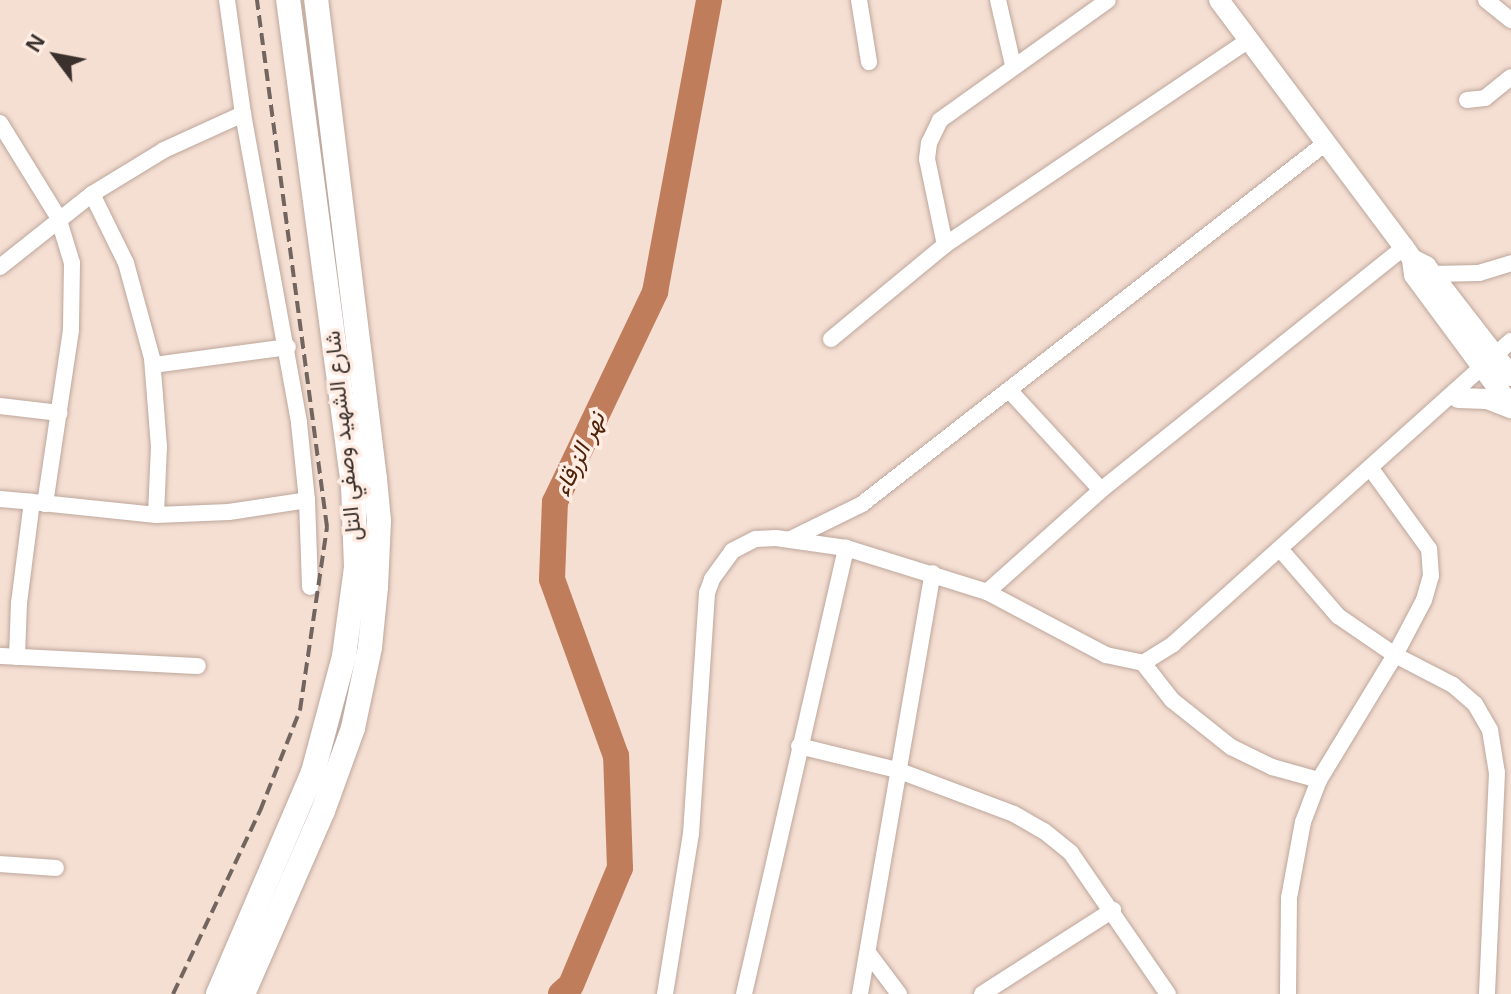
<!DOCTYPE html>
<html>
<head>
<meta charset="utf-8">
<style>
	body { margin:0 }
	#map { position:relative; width:1511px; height:994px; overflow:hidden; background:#f5ded2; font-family:Arial,Vazirmatn,sans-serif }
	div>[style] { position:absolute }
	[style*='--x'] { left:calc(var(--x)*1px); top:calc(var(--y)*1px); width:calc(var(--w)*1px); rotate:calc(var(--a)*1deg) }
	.river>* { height:26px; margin:-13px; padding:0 13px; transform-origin:13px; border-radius:13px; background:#c07d5b }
	.roads { filter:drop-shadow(0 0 2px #bda79c) drop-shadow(0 0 2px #bda79c) }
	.minor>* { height:16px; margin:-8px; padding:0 8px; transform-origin:8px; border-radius:8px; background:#fff }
	.tertiary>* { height:20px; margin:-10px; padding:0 10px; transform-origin:10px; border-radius:10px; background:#fff }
	.primary>* { height:24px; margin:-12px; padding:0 12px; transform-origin:12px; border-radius:12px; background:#fff }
	.rail>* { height:4px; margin-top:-2px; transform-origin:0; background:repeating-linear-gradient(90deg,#72655f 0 12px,transparent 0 18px) }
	span { translate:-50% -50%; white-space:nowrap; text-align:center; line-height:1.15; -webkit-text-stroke:7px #ffece3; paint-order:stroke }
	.street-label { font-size:22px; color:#3a312d }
	.water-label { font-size:24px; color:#4e2207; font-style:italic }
	.north { position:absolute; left:16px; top:16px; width:80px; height:80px; -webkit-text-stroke:6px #ffece3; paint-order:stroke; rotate:302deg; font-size:22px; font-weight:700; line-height:32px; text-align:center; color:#3a312d }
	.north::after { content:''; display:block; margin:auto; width:28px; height:36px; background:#3a312d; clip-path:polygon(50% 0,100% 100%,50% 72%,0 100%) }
</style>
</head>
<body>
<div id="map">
	<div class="river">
		<i style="--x:561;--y:994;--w:13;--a:-42"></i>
		<i style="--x:571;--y:985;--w:127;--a:-67.3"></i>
		<i style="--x:620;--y:868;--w:112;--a:-92"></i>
		<i style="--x:616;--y:756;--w:188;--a:-109.9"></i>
		<i style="--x:552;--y:579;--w:77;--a:-87.8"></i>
		<i style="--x:555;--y:502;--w:233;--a:-64.5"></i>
		<i style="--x:655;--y:292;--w:297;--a:-79.5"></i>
	</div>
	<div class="roads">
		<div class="minor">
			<i style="--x:227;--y:0;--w:115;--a:82"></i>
			<i style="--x:243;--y:114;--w:314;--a:79.7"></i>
			<i style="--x:299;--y:423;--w:77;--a:84.1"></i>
			<i style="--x:307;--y:500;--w:87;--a:88"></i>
			<i style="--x:859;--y:0;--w:63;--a:80.8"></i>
			<i style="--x:998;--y:0;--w:67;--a:77"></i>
			<i style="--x:1486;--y:0;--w:32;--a:39"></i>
			<i style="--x:1467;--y:100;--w:18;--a:-6"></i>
			<i style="--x:1485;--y:98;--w:33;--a:-39"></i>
			<i style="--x:0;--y:123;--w:110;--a:58.3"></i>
			<i style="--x:58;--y:217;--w:48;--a:73.1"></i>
			<i style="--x:72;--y:263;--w:67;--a:90.9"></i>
			<i style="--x:71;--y:330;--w:176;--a:98.5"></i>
			<i style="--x:92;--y:194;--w:77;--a:63.8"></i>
			<i style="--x:126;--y:263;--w:98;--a:74.7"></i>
			<i style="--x:152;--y:358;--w:88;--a:85.5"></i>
			<i style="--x:159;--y:446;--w:69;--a:92.5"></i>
			<i style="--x:945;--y:245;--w:88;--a:-101.8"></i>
			<i style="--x:927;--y:159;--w:16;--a:-83"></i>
			<i style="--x:929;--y:143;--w:25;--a:-64"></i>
			<i style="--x:940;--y:120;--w:206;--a:-35.5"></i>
			<i style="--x:0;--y:267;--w:117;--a:-38.4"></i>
			<i style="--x:92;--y:194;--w:84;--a:-31.4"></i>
			<i style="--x:164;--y:150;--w:87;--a:-24.5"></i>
			<i style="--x:1432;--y:274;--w:47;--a:-1.2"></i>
			<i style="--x:1479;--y:273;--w:34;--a:-17"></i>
			<i style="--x:831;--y:339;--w:148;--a:-39.5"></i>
			<i style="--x:945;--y:245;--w:365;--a:-34"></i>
			<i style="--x:153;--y:365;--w:136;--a:-7.6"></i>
			<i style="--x:1010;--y:391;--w:134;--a:47.4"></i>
			<i style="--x:0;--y:406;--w:60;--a:6.7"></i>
			<i style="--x:0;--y:499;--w:32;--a:5"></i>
			<i style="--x:791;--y:539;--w:79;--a:-26.2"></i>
			<i style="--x:862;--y:504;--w:589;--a:-37.9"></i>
			<i style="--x:1280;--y:549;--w:89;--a:49.1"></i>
			<i style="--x:1338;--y:616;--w:69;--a:34.4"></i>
			<i style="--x:1395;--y:655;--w:65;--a:27.3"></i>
			<i style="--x:1453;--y:685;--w:29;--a:41"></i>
			<i style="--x:1475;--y:704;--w:30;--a:60"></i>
			<i style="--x:1490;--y:730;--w:44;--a:80.8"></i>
			<i style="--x:1497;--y:773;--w:221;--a:92.6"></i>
			<i style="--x:987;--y:592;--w:153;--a:-41.8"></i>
			<i style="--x:1101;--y:490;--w:388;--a:-38.7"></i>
			<i style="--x:0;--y:656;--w:198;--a:2.9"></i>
			<i style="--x:17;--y:657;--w:54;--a:-87.9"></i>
			<i style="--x:19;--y:603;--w:102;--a:-82.7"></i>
			<i style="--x:32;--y:502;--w:125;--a:6"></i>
			<i style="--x:156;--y:515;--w:73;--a:-2.4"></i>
			<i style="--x:229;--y:512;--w:79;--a:-8.7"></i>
			<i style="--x:1143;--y:663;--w:47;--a:51.9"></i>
			<i style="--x:1172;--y:700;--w:75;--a:38.5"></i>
			<i style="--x:1231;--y:747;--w:46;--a:26"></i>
			<i style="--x:1272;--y:767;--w:49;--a:15.5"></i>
			<i style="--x:799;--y:746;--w:101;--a:13.8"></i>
			<i style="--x:897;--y:770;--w:125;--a:20.6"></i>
			<i style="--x:1014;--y:814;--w:34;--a:30"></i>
			<i style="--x:1044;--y:831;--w:35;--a:39"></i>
			<i style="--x:1071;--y:853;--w:171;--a:55.5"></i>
			<i style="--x:0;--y:864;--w:56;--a:4.1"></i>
			<i style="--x:869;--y:954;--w:50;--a:53.1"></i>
			<i style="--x:665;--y:994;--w:162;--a:-80.8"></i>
			<i style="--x:691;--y:834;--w:242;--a:-86.2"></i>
			<i style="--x:707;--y:593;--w:15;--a:-70"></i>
			<i style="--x:712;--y:579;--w:34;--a:-54"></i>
			<i style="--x:732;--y:551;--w:27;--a:-27"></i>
			<i style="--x:756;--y:539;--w:20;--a:-3"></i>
			<i style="--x:776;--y:538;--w:71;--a:8.1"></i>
			<i style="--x:846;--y:548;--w:148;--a:17.3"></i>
			<i style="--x:987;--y:592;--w:135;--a:27.9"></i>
			<i style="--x:1106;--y:655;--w:38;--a:12"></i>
			<i style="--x:1143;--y:663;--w:36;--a:-32"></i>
			<i style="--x:1173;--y:644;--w:454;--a:-41.9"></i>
			<i style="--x:744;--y:994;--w:458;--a:-77.1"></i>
			<i style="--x:860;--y:994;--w:427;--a:-80.2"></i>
			<i style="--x:982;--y:994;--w:156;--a:-32.7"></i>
			<i style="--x:1288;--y:994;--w:96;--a:-89.4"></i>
			<i style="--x:1289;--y:898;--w:77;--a:-79.6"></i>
			<i style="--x:1303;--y:822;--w:45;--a:-69.1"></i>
			<i style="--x:1319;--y:780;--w:146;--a:-58.7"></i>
			<i style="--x:1395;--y:655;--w:62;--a:-62.2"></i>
			<i style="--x:1424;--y:600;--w:25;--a:-74"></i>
			<i style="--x:1431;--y:576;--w:27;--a:-94"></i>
			<i style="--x:1429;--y:549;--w:99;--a:-125.9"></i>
		</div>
		<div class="tertiary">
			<i style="--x:1219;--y:0;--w:309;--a:53.2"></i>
			<i style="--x:1404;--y:247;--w:14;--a:56"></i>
			<i style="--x:1412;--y:259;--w:16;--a:83"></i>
			<i style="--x:1414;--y:275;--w:163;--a:53.5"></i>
			<i style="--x:1412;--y:259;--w:16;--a:27"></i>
			<i style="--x:1426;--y:266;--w:139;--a:52.3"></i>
			<i style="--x:1458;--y:398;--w:29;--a:2"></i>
			<i style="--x:1487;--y:399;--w:26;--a:21"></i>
		</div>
		<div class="primary">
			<i style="--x:218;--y:994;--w:241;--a:-66.8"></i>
			<i style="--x:313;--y:772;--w:120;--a:-75"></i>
			<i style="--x:344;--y:656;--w:90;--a:-82.3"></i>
			<i style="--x:356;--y:567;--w:81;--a:-92.1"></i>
			<i style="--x:353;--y:486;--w:490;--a:-97.6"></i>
			<i style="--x:243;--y:994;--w:200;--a:-66.4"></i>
			<i style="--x:323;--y:811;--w:88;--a:-70.1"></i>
			<i style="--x:353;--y:728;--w:83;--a:-78.1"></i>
			<i style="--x:370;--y:647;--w:60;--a:-84.3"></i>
			<i style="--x:376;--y:587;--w:66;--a:-87.4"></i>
			<i style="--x:379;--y:521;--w:42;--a:-95.4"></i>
			<i style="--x:375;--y:479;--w:483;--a:-97"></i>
		</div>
	</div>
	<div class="rail">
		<i style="--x:173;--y:994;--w:203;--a:-64.6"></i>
		<i style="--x:260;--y:811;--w:109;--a:-68.4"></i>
		<i style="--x:300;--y:710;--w:185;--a:-81.6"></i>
		<i style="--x:327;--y:527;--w:532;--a:-97.57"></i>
	</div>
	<div class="street-label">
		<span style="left:343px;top:436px;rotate:-96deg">شارع الشهيد وصفي التل</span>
	</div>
	<div class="water-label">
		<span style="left:579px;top:454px;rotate:-65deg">نهر الزرقاء</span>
	</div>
	<div class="north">N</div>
</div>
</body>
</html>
